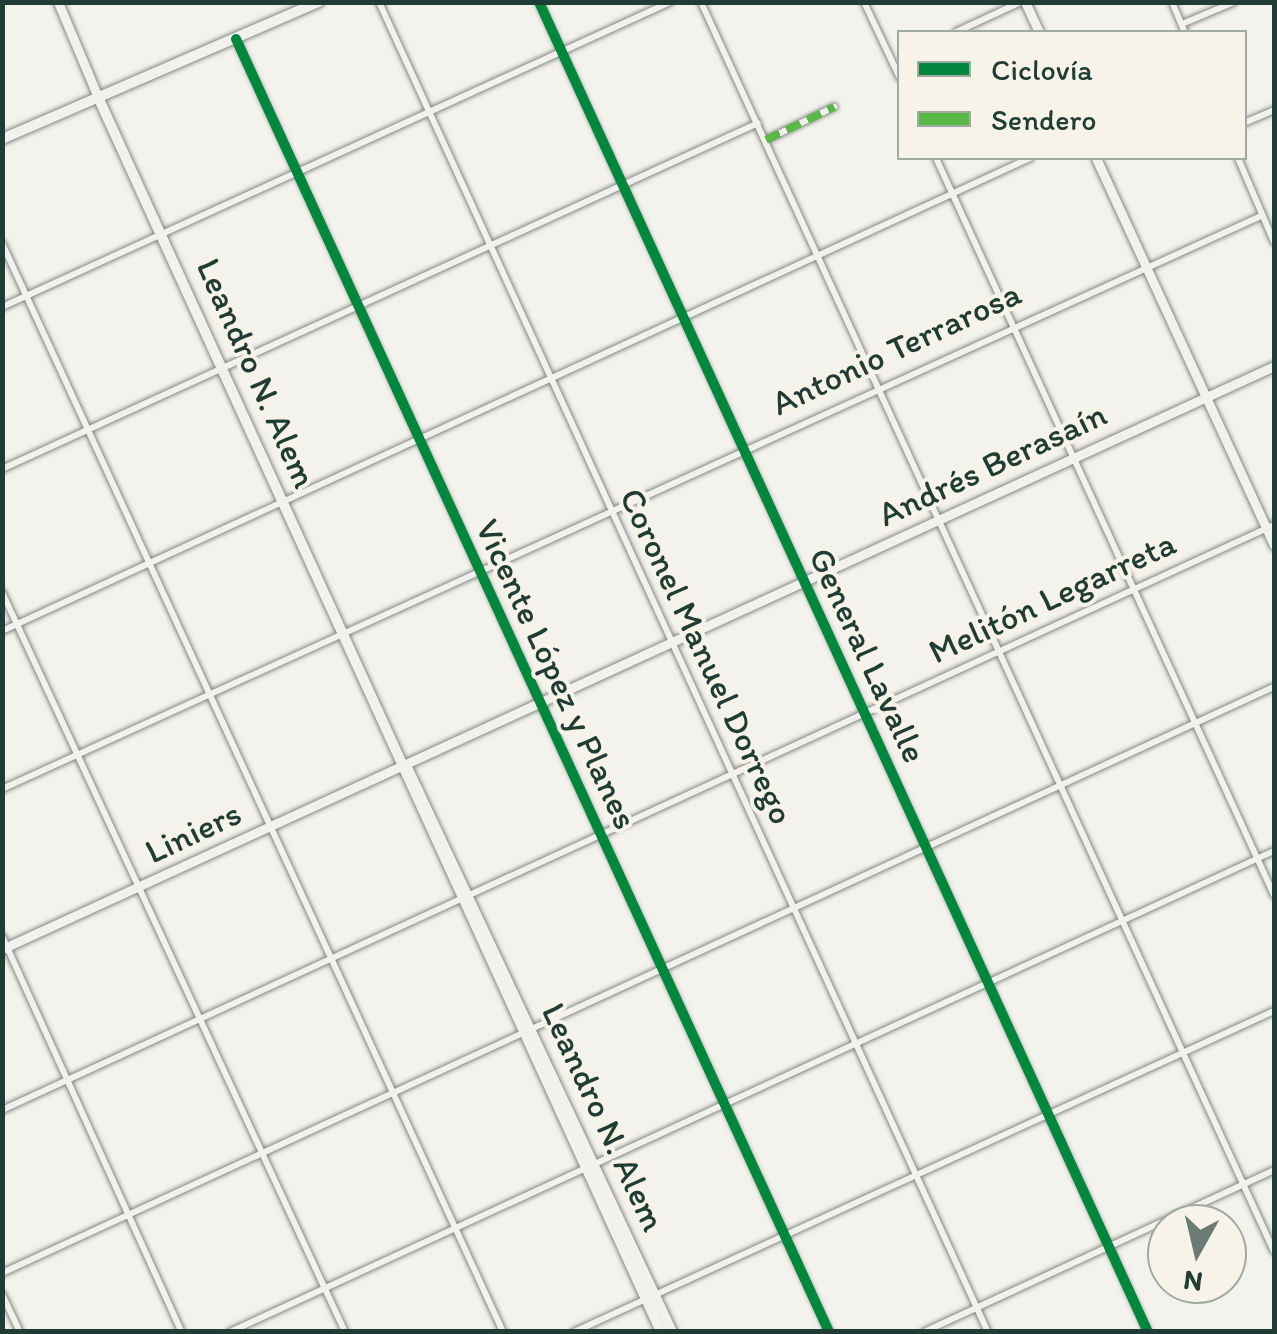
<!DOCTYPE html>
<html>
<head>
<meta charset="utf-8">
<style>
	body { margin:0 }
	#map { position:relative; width:1277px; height:1334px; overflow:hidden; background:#f4f2ec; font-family:Itim,sans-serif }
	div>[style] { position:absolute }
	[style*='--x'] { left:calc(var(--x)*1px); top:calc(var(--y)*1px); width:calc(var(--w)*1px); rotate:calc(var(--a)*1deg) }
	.roads { filter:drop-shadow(0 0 2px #848985) drop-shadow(0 0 2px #848985) }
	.minor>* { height:6px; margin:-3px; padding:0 3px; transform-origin:3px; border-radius:3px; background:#f2f1ed }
	.tertiary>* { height:9px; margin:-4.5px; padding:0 4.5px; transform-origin:4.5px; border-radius:4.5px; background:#f2f1ed }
	.secondary>* { height:10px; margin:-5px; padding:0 5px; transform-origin:5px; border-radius:5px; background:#f2f1ed }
	.quiet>* { height:8px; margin-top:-4px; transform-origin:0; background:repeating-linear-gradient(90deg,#58b947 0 15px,transparent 0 23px) }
	.cycleway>* { height:10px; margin:-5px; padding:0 5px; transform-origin:5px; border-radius:5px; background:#00873e }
	span { translate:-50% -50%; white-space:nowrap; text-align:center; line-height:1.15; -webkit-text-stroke:8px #f7f3e8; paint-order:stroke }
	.street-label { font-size:35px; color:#1f3d34 }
	.frame { position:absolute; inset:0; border:5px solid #1f3d34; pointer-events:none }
	.legend { position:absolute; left:897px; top:30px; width:350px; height:130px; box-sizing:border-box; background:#f7f3e8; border:2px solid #a1aaa0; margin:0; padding:12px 18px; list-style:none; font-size:30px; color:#1f3d34 }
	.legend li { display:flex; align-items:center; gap:20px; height:50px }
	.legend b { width:50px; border:2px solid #a1aaa0 }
	.north { position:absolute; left:1147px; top:1204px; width:100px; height:100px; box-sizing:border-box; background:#f7f3e8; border:2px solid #a1aaa0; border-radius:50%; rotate:188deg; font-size:28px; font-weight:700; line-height:40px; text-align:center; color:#1f3d34 }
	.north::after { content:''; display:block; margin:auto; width:35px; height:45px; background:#6a7c74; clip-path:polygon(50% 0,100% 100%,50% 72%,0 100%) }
</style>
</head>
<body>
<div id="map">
	<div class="roads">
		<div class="minor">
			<i style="--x:379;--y:2;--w:1463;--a:65.4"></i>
			<i style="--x:539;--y:2;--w:1463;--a:65.4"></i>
			<i style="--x:701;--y:2;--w:1374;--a:65.36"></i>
			<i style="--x:864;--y:2;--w:84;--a:64.7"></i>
			<i style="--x:1172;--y:2;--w:33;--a:67"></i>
			<i style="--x:1182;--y:24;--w:56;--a:-22.9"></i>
			<i style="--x:956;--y:32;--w:72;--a:-24.8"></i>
			<i style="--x:236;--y:39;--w:1422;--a:65.36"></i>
			<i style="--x:1244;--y:123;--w:33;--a:-23"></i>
			<i style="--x:766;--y:140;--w:76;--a:-25.9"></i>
			<i style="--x:936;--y:158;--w:811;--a:65.36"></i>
			<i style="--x:1238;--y:158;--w:91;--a:66.8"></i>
			<i style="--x:2;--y:243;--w:1199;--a:65.29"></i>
			<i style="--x:2;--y:307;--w:734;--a:-24.54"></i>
			<i style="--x:2;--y:469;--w:831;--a:-24.59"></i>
			<i style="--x:2;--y:592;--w:816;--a:65.13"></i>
			<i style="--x:2;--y:631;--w:1132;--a:-24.71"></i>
			<i style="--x:2;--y:789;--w:1385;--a:-24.47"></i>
			<i style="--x:2;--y:936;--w:435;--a:65.6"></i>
			<i style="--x:2;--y:1110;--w:1400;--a:-24.7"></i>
			<i style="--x:2;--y:1273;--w:1400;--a:-24.74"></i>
			<i style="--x:2;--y:1294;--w:42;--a:64.7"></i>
			<i style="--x:230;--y:1332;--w:1149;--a:-24.74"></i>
			<i style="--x:574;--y:1332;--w:770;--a:-24.63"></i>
			<i style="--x:924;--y:1332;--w:386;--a:-24.8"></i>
		</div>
		<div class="tertiary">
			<i style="--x:58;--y:2;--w:103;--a:67.2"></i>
			<i style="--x:1025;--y:2;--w:33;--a:65"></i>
			<i style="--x:1096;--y:158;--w:426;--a:65.3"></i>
			<i style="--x:2;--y:949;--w:1399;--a:-24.62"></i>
		</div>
		<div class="secondary">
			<i style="--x:98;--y:97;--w:1357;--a:65.49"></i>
			<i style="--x:2;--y:139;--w:345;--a:-23.4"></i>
			<i style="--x:406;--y:765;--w:626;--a:64.87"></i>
		</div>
	</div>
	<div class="quiet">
		<i style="--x:766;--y:140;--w:76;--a:-25.9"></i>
	</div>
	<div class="cycleway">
		<i style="--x:539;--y:2;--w:1463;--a:65.4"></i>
		<i style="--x:236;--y:39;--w:1422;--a:65.36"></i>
	</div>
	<div class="street-label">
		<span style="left:896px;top:348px;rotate:-25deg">Antonio Terrarosa</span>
		<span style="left:257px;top:373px;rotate:66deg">Leandro N. Alem</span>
		<span style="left:992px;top:464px;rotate:-25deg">Andrés Berasaín</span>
		<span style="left:1052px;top:597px;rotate:-25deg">Melitón Legarreta</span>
		<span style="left:868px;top:655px;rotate:65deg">General Lavalle</span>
		<span style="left:707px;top:656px;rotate:65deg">Coronel Manuel Dorrego</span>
		<span style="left:557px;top:674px;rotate:65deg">Vicente López y Planes</span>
		<span style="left:193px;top:832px;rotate:-25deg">Liniers</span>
		<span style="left:604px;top:1117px;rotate:65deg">Leandro N. Alem</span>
	</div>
	<div class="frame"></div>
	<ul class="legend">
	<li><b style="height:12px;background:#00873e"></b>Ciclovía</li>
	<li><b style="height:12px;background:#58b947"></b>Sendero</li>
	</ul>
	<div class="north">N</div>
</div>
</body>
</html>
